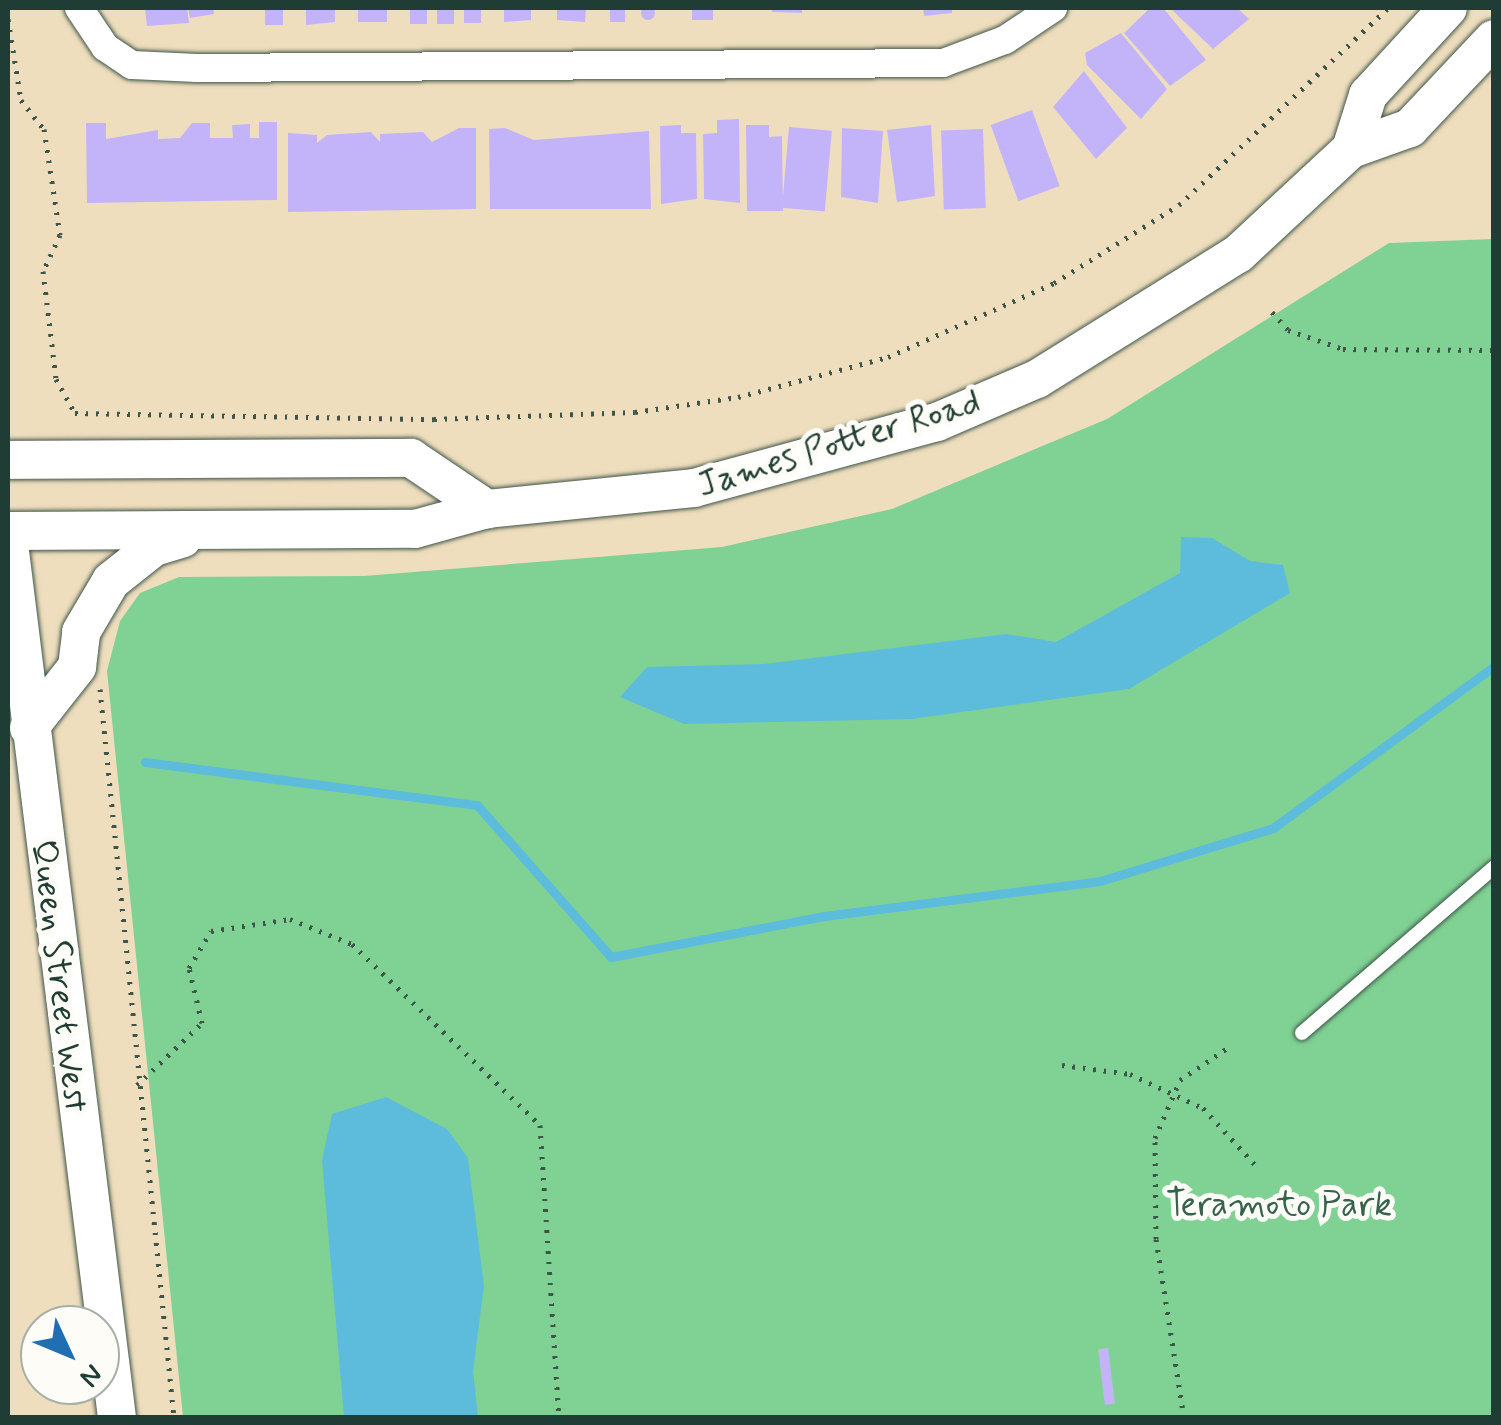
<!DOCTYPE html>
<html>
<head>
<meta charset="utf-8">
<style>
	body { margin:0 }
	#map { position:relative; width:1501px; height:1425px; overflow:hidden; background:#efdebe; font-family:Mynerve,sans-serif }
	div>[style] { position:absolute }
	[style*='--x'] { left:calc(var(--x)*1px); top:calc(var(--y)*1px); width:calc(var(--w)*1px); rotate:calc(var(--a)*1deg) }
	.green>* { inset:0; background:#80d294 }
	.water>* { inset:0; background:#5dbbdc }
	.stream>* { height:9px; margin:-4.5px; padding:0 4.5px; transform-origin:4.5px; border-radius:4.5px; background:#5dbbdc }
	.building>* { inset:0; background:#c3b4fa; transform-origin:0 0 }
	.round { border-radius:50% }
	.path>* { height:5px; margin-top:-2.5px; transform-origin:0; background:repeating-linear-gradient(90deg,#3e5549 0 2.5px,transparent 0 10.5px) }
	.roads { filter:drop-shadow(0 0 2px #3e5549) drop-shadow(0 0 2px #3e5549) }
	.service>* { height:14px; margin:-7px; padding:0 7px; transform-origin:7px; border-radius:7px; background:#fff }
	.minor>* { height:28px; margin:-14px; padding:0 14px; transform-origin:14px; border-radius:14px; background:#fff }
	.secondary>* { height:38px; margin:-19px; padding:0 19px; transform-origin:19px; border-radius:19px; background:#fff }
	span { translate:-50% -50%; white-space:nowrap; text-align:center; line-height:1.15; -webkit-text-stroke:10px #fdfcf7; paint-order:stroke }
	.street-label { font-size:35px; color:#1f3d34 }
	.park-label { font-size:35px; color:#37624c }
	.frame { position:absolute; inset:0; border:10px solid #1f3d34; pointer-events:none }
	.north { position:absolute; left:20px; top:1305px; width:100px; height:100px; box-sizing:border-box; background:#fdfcf7; border:2px solid #a4b0a9; border-radius:50%; rotate:134deg; font-size:28px; font-weight:700; line-height:40px; text-align:center; color:#1f3d34 }
	.north::after { content:''; display:block; margin:auto; width:35px; height:45px; background:#1f6fb2; clip-path:polygon(50% 0,100% 100%,50% 72%,0 100%) }
</style>
</head>
<body>
<div id="map">
	<div class="green">
		<i style="clip-path:polygon(1493px 239px,1493px 1417px,183px 1417px,107px 671px,120px 621px,140px 593px,179px 577px,364px 576px,722px 547px,892px 509px,1107px 419px,1389px 243px)"></i>
	</div>
	<div class="water">
		<i style="clip-path:polygon(1181px 537px,1212px 538px,1250px 561px,1283px 565px,1290px 593px,1129px 689px,911px 719px,684px 724px,620px 697px,647px 667px,764px 664px,1006px 634px,1056px 642px,1180px 573px)"></i>
		<i style="clip-path:polygon(386px 1097px,447px 1129px,468px 1158px,484px 1286px,473px 1371px,478px 1417px,344px 1417px,322px 1160px,332px 1114px)"></i>
	</div>
	<div class="stream">
		<i style="--x:145;--y:762;--w:335;--a:7.4"></i>
		<i style="--x:477;--y:805;--w:203;--a:48.6"></i>
		<i style="--x:611;--y:957;--w:217;--a:-10.9"></i>
		<i style="--x:824;--y:916;--w:278;--a:-7.2"></i>
		<i style="--x:1100;--y:881;--w:181;--a:-17"></i>
		<i style="--x:1273;--y:828;--w:274;--a:-36.2"></i>
	</div>
	<div class="building">
		<i class="round" style="left:641px;top:6px;width:14px;height:14px"></i>
		<i style="clip-path:polygon(145px 8px,187px 8px,189px 23px,147px 26px)"></i>
		<i style="clip-path:polygon(188px 8px,213px 8px,214px 14px,190px 18px)"></i>
		<i style="left:265px;top:8px;width:18px;height:17px"></i>
		<i style="clip-path:polygon(306px 8px,335px 8px,335px 22px,306px 25px)"></i>
		<i style="left:358px;top:8px;width:29px;height:14px"></i>
		<i style="left:410px;top:8px;width:17px;height:16px"></i>
		<i style="left:437px;top:8px;width:17px;height:16px"></i>
		<i style="left:464px;top:8px;width:17px;height:15px"></i>
		<i style="clip-path:polygon(504px 8px,531px 8px,531px 20px,504px 22px)"></i>
		<i style="clip-path:polygon(557px 8px,586px 8px,585px 22px,557px 20px)"></i>
		<i style="left:610px;top:8px;width:15px;height:14px"></i>
		<i style="left:692px;top:8px;width:21px;height:12px"></i>
		<i style="clip-path:polygon(772px 8px,802px 8px,802px 13px,772px 12px)"></i>
		<i style="clip-path:polygon(923px 8px,952px 8px,952px 13px,924px 16px)"></i>
		<i style="clip-path:polygon(1150px 8px,1164px 9px,1206px 60px,1170px 86px,1124px 33px)"></i>
		<i style="clip-path:polygon(1170px 8px,1237px 8px,1249px 19px,1213px 49px)"></i>
		<i style="clip-path:polygon(1121px 33px,1167px 89px,1141px 119px,1087px 65px,1085px 53px)"></i>
		<i style="clip-path:polygon(1084px 71px,1127px 128px,1096px 159px,1053px 107px)"></i>
		<i style="left:1032px;top:110px;width:81px;height:44px;rotate:70deg"></i>
		<i style="clip-path:polygon(739px 119px,740px 203px,704px 199px,703px 134px,717px 133px,717px 120px)"></i>
		<i style="clip-path:polygon(259px 122px,277px 122px,277px 200px,87px 203px,86px 123px,106px 123px,106px 139px,158px 130px,158px 139px,180px 138px,192px 123px,210px 123px,210px 138px,233px 138px,232px 125px,250px 124px,250px 138px,259px 138px)"></i>
		<i style="clip-path:polygon(681px 125px,681px 133px,696px 133px,697px 199px,661px 204px,660px 126px)"></i>
		<i style="clip-path:polygon(746px 125px,769px 125px,769px 137px,782px 136px,783px 211px,747px 211px)"></i>
		<i style="clip-path:polygon(931px 125px,935px 196px,897px 202px,887px 130px)"></i>
		<i style="left:789px;top:127px;width:43px;height:81px;rotate:5deg"></i>
		<i style="clip-path:polygon(459px 128px,476px 128px,476px 209px,288px 212px,288px 133px,317px 135px,317px 143px,327px 135px,371px 132px,380px 142px,380px 134px,423px 132px,432px 142px)"></i>
		<i style="clip-path:polygon(505px 128px,534px 140px,649px 131px,651px 209px,490px 209px,489px 129px)"></i>
		<i style="clip-path:polygon(842px 128px,883px 131px,878px 203px,841px 197px)"></i>
		<i style="left:983px;top:129px;width:79px;height:42px;rotate:88deg"></i>
		<i style="left:1108px;top:1348px;width:56px;height:10px;rotate:83deg"></i>
	</div>
	<div class="path">
		<i style="--x:8;--y:19;--w:82;--a:80.9"></i>
		<i style="--x:21;--y:100;--w:37;--a:52"></i>
		<i style="--x:44;--y:129;--w:107;--a:81.4"></i>
		<i style="--x:60;--y:235;--w:40;--a:115"></i>
		<i style="--x:43;--y:271;--w:109;--a:83.1"></i>
		<i style="--x:56;--y:379;--w:39;--a:61"></i>
		<i style="--x:75;--y:413;--w:359;--a:1"></i>
		<i style="--x:434;--y:419;--w:201;--a:-2"></i>
		<i style="--x:635;--y:412;--w:104;--a:-8.3"></i>
		<i style="--x:738;--y:397;--w:155;--a:-14.9"></i>
		<i style="--x:888;--y:357;--w:182;--a:-24"></i>
		<i style="--x:1054;--y:283;--w:147;--a:-32"></i>
		<i style="--x:1179;--y:205;--w:287;--a:-43.3"></i>
		<i style="--x:1272;--y:312;--w:24;--a:48"></i>
		<i style="--x:1288;--y:330;--w:58;--a:19.1"></i>
		<i style="--x:1343;--y:349;--w:151;--a:0.4"></i>
		<i style="--x:100;--y:689;--w:733;--a:84.2"></i>
		<i style="--x:1062;--y:1065;--w:69;--a:7.5"></i>
		<i style="--x:1130;--y:1074;--w:81;--a:25"></i>
		<i style="--x:1203;--y:1108;--w:83;--a:47.4"></i>
		<i style="--x:137;--y:1085;--w:90;--a:-43.6"></i>
		<i style="--x:202;--y:1023;--w:57;--a:-103.3"></i>
		<i style="--x:189;--y:968;--w:43;--a:-59.3"></i>
		<i style="--x:211;--y:931;--w:80;--a:-8.6"></i>
		<i style="--x:290;--y:919;--w:67;--a:22"></i>
		<i style="--x:352;--y:944;--w:261;--a:43.9"></i>
		<i style="--x:540;--y:1125;--w:294;--a:86.3"></i>
		<i style="--x:1184;--y:1418;--w:181;--a:-98.9"></i>
		<i style="--x:1156;--y:1239;--w:101;--a:-90.6"></i>
		<i style="--x:1155;--y:1138;--w:63;--a:-66.7"></i>
		<i style="--x:1180;--y:1080;--w:59;--a:-34"></i>
	</div>
	<div class="roads">
		<div class="service">
			<i style="--x:1302;--y:1033;--w:254;--a:-40.8"></i>
		</div>
		<div class="minor">
			<i style="--x:79;--y:8;--w:47;--a:56.3"></i>
			<i style="--x:105;--y:47;--w:32;--a:34"></i>
			<i style="--x:132;--y:65;--w:65;--a:2.6"></i>
			<i style="--x:197;--y:68;--w:746;--a:-0.38"></i>
			<i style="--x:943;--y:63;--w:66;--a:-20.4"></i>
			<i style="--x:1005;--y:40;--w:58;--a:-33.7"></i>
		</div>
		<div class="secondary">
			<i style="--x:1351;--y:149;--w:57;--a:-72.5"></i>
			<i style="--x:1368;--y:95;--w:118;--a:-47.4"></i>
			<i style="--x:8;--y:460;--w:403;--a:-0.3"></i>
			<i style="--x:411;--y:458;--w:92;--a:33.9"></i>
			<i style="--x:8;--y:531;--w:407;--a:-0.3"></i>
			<i style="--x:415;--y:529;--w:75;--a:-15.5"></i>
			<i style="--x:487;--y:509;--w:208;--a:-5.8"></i>
			<i style="--x:694;--y:488;--w:252;--a:-15.2"></i>
			<i style="--x:937;--y:422;--w:109;--a:-23.3"></i>
			<i style="--x:1037;--y:379;--w:237;--a:-31.9"></i>
			<i style="--x:1238;--y:254;--w:154;--a:-42.9"></i>
			<i style="--x:1351;--y:149;--w:63;--a:-19.6"></i>
			<i style="--x:1410;--y:128;--w:122;--a:-46.7"></i>
			<i style="--x:8;--y:535;--w:890;--a:82.96"></i>
			<i style="--x:29;--y:728;--w:78;--a:-51.8"></i>
			<i style="--x:77;--y:667;--w:35;--a:-83"></i>
			<i style="--x:81;--y:632;--w:59;--a:-59.5"></i>
			<i style="--x:111;--y:581;--w:55;--a:-38.3"></i>
			<i style="--x:154;--y:547;--w:30;--a:-17"></i>
		</div>
	</div>
	<div class="street-label">
		<span style="left:839px;top:444px;rotate:-17deg">James Potter Road</span>
		<span style="left:59px;top:976px;rotate:83deg">Queen Street West</span>
	</div>
	<div class="park-label">
		<span style="left:1279px;top:1205px">Teramoto Park</span>
	</div>
	<div class="frame"></div>
	<div class="north">N</div>
</div>
</body>
</html>
